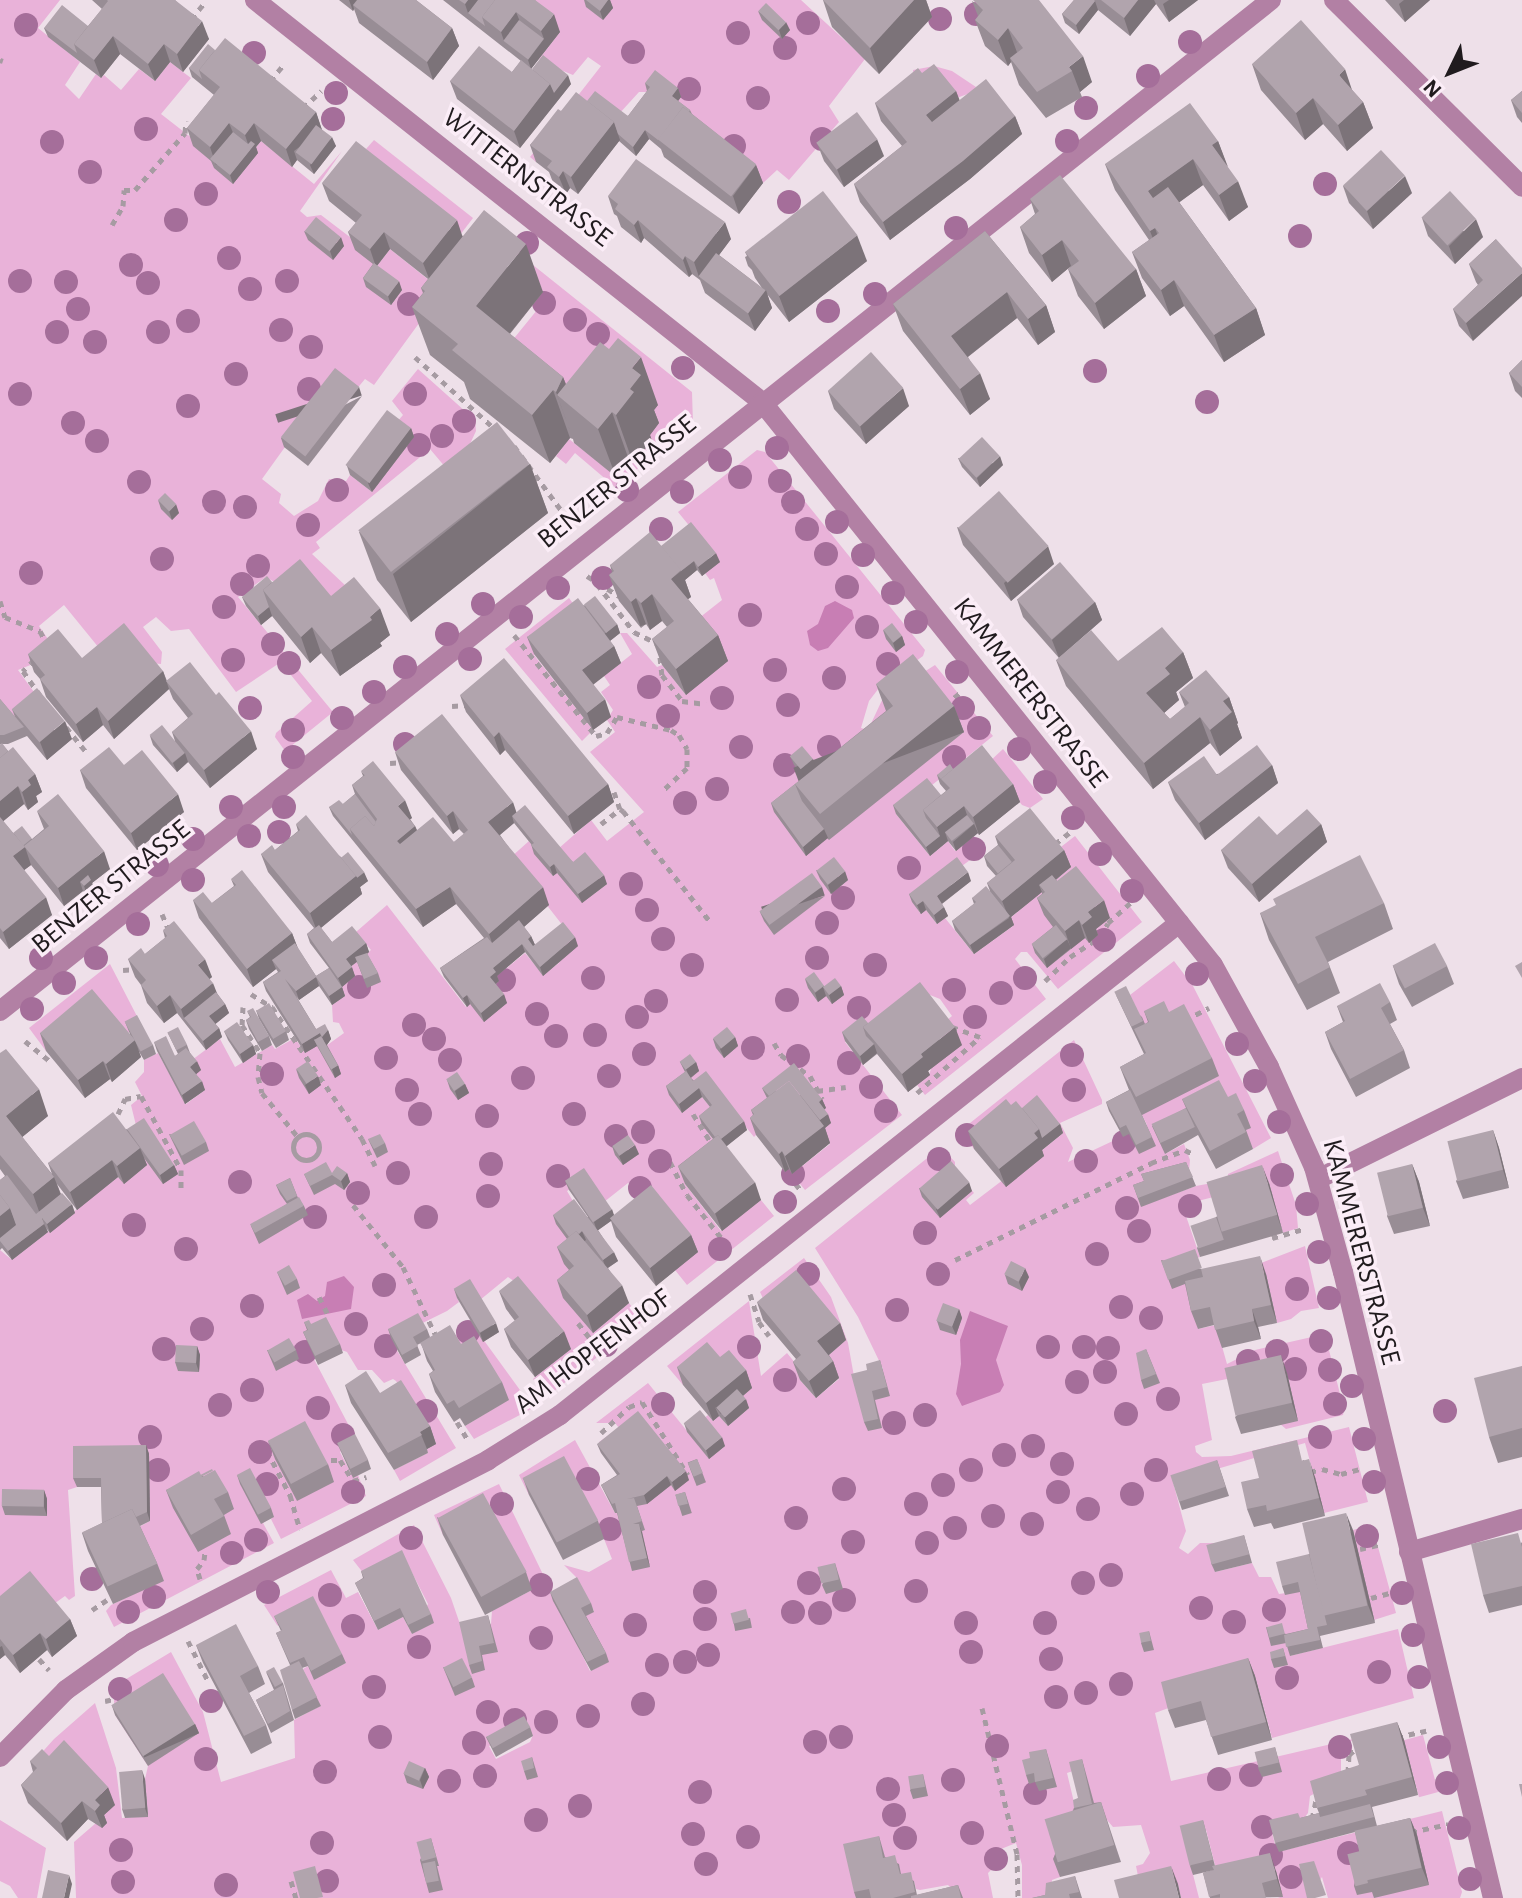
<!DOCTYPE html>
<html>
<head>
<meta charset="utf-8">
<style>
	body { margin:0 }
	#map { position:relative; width:1522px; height:1898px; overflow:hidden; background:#eee0e9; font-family:"Alegreya Sans",sans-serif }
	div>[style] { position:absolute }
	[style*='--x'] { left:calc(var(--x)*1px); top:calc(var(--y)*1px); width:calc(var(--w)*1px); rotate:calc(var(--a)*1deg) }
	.green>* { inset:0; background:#e9b2d9; transform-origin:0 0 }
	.water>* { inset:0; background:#c87eb4 }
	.path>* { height:5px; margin-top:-2.5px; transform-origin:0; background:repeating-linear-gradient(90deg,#a69ba2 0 6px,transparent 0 12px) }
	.path>.ring { margin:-2.5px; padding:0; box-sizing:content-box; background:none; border:5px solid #a69ba2; border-radius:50% }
	.minor>* { height:20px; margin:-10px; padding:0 10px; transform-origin:10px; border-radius:10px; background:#b280a4 }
	.trees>* { width:24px; height:24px; margin:-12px; border-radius:50%; background:#a56e9a }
	.wall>* { inset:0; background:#988d95; transform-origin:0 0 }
	.shaded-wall>* { inset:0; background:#7c7379; transform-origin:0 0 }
	.building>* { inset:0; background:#b1a4ad; transform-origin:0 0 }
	span { translate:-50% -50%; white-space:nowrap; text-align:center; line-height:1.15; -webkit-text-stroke:7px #fbedf7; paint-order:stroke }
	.street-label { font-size:28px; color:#201b1e }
	.north { position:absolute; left:1410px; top:32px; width:80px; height:80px; -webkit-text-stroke:6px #fbedf7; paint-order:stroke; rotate:227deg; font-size:22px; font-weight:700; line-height:32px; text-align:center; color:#201b1e }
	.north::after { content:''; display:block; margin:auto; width:28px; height:36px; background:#201b1e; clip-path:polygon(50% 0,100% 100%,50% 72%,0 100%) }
</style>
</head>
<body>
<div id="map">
	<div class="green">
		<i style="clip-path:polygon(0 0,60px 0,38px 28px,80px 62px,65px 85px,79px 99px,96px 74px,101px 78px,104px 75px,121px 90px,139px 69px,155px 81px,170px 62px,183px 72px,191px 78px,161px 114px,197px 142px,194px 146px,216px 165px,254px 150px,261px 141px,314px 184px,342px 151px,300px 211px,307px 217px,321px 215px,359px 244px,377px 266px,390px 249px,430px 281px,423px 297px,433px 304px,374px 385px,365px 379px,355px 391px,285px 447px,262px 479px,281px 494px,279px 503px,294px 516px,318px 501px,329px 479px,346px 481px,350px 475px,372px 492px,396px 423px,403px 415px,392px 401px,418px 369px,475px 420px,476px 431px,470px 444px,446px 468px,430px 449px,316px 542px,320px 548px,312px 554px,364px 603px,341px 622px,266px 577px,238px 597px,333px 712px,285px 751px,275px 737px,276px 733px,312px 701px,282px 664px,278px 664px,236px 692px,189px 629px,171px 631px,156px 617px,143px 627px,162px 652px,161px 664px,108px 659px,64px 605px,39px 626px,50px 642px,33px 664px,18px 670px,44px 706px,19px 727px,0 704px)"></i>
		<i style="clip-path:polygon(519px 0,801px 0,865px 59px,829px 106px,839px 122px,789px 180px,777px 170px,763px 183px,648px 92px,639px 92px,618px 115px,536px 162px,530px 157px,601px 66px,588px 57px,573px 75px,546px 64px,539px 59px,560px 32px)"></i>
		<i style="clip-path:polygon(934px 66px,952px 71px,976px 87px,973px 92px,954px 99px,914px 82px,913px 70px)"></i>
		<i style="clip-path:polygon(374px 140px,473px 218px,460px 235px,366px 149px)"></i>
		<i style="clip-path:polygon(508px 245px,692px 392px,693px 424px,615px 487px,575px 453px,566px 464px,556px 456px,569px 439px,616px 476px,629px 460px,634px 463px,595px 409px,498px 358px,537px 310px,532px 306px,543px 292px)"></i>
		<i style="clip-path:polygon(757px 450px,765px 452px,925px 650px,923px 656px,879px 688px,869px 701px,861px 728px,868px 730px,883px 698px,935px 665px,993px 736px,896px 814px,930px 856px,948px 841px,955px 851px,974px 836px,985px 849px,913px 902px,920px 913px,926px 910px,937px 924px,945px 918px,974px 954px,1013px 926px,1009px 919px,1070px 868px,1057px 850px,1075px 836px,1142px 922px,1058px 989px,1027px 952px,1021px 952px,1015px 959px,1046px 999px,925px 1095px,917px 1085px,929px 1075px,947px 1020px,952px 1016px,940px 999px,930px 995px,923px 998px,845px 1042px,902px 1115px,805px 1190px,792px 1174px,830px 1144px,778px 1112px,754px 1137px,709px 1081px,670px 1095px,682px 1113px,702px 1097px,716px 1114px,702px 1125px,713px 1139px,685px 1184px,721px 1231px,761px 1200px,774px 1216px,687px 1285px,675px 1270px,643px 1192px,628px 1183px,604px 1202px,587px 1178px,567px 1191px,577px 1208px,580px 1284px,593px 1333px,629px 1303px,643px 1321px,548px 1396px,533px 1379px,570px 1349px,518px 1284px,508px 1277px,480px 1300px,457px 1298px,459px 1302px,447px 1311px,390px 1339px,456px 1448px,400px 1481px,394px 1470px,428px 1453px,426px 1450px,436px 1443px,396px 1381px,393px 1379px,384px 1383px,372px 1370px,358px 1370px,347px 1352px,311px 1339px,305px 1342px,358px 1443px,340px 1452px,353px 1477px,358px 1475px,366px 1496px,281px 1539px,271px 1519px,274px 1516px,263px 1523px,274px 1543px,114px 1627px,106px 1611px,111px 1605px,163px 1580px,139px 1527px,150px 1521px,76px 1456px,77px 1487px,68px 1490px,75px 1596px,69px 1600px,65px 1596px,51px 1606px,0 1608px,0 1250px,12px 1260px,118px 1177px,124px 1183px,146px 1166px,131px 1105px,142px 1096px,135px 1082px,144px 1072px,144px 1060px,158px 1053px,186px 1104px,205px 1090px,194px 1076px,192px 1060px,220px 1039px,235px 1067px,272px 1045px,275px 1049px,295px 1038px,305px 1053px,323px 1042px,326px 1046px,344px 1033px,339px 1023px,333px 1022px,332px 1005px,345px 996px,340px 988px,349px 968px,371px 950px,356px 932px,387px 905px,466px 1007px,493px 986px,496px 977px,525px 953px,543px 975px,559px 963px,567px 931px,510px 858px,529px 841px,553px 876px,557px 873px,594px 894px,607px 884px,576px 871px,558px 849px,591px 820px,607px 841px,644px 812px,590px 752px,615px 732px,607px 720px,613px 710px,601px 692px,610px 685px,604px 676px,632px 654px,620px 633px,627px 633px,657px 667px,662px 665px,686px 695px,694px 622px,722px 600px,714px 578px,710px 580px,705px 573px,719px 562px,678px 512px)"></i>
		<i style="clip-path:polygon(569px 598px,583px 617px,534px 655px,593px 730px,582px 741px,505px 649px)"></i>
		<i style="clip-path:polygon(1003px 749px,1043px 799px,1030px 808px,1022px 805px,988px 763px)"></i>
		<i style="clip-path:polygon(evenodd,1174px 961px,1193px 986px,1271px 1138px,1253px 1149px,1226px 1098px,1165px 1154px,1184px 1144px,1190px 1160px,1189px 1171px,1141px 1206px,1196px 1186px,1228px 1180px,1228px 1174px,1278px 1151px,1296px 1205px,1298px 1228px,1283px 1233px,1268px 1183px,1194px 1202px,1187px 1206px,1186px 1216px,1200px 1257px,1165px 1269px,1219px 1273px,1261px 1263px,1305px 1246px,1319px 1308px,1301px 1311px,1291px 1319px,1277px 1323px,1266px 1275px,1198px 1329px,1216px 1325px,1227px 1364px,1255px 1350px,1325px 1334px,1344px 1410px,1343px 1415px,1286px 1429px,1227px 1379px,1202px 1384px,1212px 1440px,1195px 1446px,1196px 1452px,1202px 1457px,1231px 1456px,1349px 1427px,1368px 1502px,1324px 1513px,1305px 1443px,1173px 1482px,1186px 1531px,1179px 1548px,1188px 1554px,1200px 1543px,1220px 1543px,1215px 1572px,1252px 1563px,1259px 1577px,1271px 1577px,1279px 1594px,1301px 1591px,1312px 1638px,1290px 1656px,1398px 1629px,1414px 1698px,1272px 1738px,1255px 1676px,1155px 1713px,1171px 1781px,1353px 1739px,1341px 1755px,1341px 1779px,1310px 1796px,1308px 1813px,1301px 1822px,1271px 1829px,1277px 1852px,1442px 1811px,1462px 1892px,1460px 1898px,1328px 1898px,1322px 1877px,1308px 1898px,1280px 1898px,1216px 1869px,1206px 1830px,1183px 1835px,1199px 1898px,1181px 1898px,1178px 1884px,1139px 1881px,1136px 1866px,1143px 1864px,1150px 1853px,1141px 1825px,1113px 1827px,1107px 1820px,1099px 1821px,1073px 1771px,1067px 1773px,1078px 1819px,1060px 1877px,1052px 1880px,1050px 1898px,1022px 1898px,1022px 1865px,1016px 1843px,1001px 1849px,998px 1863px,988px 1873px,993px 1898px,960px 1898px,948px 1885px,920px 1890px,916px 1889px,914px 1881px,903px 1883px,887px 1867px,881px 1845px,856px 1898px,76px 1898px,74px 1842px,96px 1823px,36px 1759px,54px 1739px,95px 1703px,116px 1768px,122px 1818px,148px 1816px,145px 1779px,148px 1766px,115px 1715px,113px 1687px,171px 1652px,203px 1712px,221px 1782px,295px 1758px,294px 1720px,320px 1706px,303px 1669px,308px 1666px,314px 1679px,346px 1663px,277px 1625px,264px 1605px,331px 1570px,346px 1598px,358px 1592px,378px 1630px,403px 1617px,412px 1634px,428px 1604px,405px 1559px,364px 1574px,353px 1560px,414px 1525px,451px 1598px,462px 1630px,491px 1624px,492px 1611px,532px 1590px,443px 1535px,434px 1515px,499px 1484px,590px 1671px,608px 1662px,585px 1616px,594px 1611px,577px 1578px,564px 1565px,589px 1572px,612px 1559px,604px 1539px,570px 1474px,529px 1495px,519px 1475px,575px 1440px,615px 1513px,671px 1485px,676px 1490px,688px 1480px,641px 1421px,601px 1453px,599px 1442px,619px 1428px,615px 1423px,596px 1423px,648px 1383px,709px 1458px,723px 1448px,703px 1419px,708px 1415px,713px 1421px,719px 1416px,728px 1426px,749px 1408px,714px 1360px,683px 1385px,667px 1366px,749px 1301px,761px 1376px,787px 1353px,805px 1375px,800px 1380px,816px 1398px,839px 1379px,824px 1359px,846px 1340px,767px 1307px,760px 1292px,804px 1258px,831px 1297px,848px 1343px,855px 1382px,883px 1369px,858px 1317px,815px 1248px,941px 1147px,955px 1162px,955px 1170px,974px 1193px,966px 1200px,970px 1205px,1041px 1151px,1063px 1133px,1012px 1117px,974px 1149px,960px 1131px,1074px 1040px,1102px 1100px,1102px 1104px,1060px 1123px,1073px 1148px,1068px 1162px,1147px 1125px,1142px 1115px,1147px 1030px,1130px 995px,1174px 961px,533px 1735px,530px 1742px,496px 1759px,489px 1746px,533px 1735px)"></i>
		<i style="clip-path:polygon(110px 964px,141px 1024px,123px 1036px,98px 1007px,46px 1051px,29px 1028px)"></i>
		<i style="clip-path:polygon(472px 1324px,533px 1408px,474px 1439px,465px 1426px,508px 1400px,425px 1357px)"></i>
		<i style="clip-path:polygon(1372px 1525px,1396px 1613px,1374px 1620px,1353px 1530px)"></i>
		<i style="left:1423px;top:1735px;width:59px;height:20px;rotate:75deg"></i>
		<i style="clip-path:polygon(0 1820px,46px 1848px,37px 1898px,18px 1898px,10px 1886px,0 1881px)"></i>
	</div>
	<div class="water">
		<i style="clip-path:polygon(835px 601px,852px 610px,854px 618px,828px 648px,818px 651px,810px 645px,807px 631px,818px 624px,825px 606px)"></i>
		<i style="clip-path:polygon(344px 1276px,354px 1287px,351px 1309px,302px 1319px,297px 1300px,308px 1294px,317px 1301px,325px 1296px,327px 1282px)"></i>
		<i style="clip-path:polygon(970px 1311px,1008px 1326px,996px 1360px,1004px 1385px,1000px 1392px,962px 1406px,956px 1394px,961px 1364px,960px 1340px)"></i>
	</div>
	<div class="path">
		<i style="--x:191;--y:19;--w:23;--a:-50"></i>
		<i style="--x:0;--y:60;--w:3;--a:18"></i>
		<i style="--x:270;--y:81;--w:23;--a:-50"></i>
		<i style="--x:303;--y:108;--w:25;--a:-43"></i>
		<i style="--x:112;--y:225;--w:22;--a:-60"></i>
		<i style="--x:123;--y:206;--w:16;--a:-86"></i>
		<i style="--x:124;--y:190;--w:11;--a:0"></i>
		<i style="--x:135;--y:190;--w:76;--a:-48.7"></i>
		<i style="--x:185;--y:133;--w:12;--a:-85"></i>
		<i style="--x:415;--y:357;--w:108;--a:42"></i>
		<i style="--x:514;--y:446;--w:98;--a:53.7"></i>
		<i style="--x:587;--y:576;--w:38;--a:32"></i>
		<i style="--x:597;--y:584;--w:61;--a:52.4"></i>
		<i style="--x:634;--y:632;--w:25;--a:26"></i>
		<i style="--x:0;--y:601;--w:17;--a:73"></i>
		<i style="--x:5;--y:617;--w:38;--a:22"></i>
		<i style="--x:40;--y:631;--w:15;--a:62"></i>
		<i style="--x:514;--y:635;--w:130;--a:50.9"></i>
		<i style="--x:596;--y:736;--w:11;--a:-15"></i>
		<i style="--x:607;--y:733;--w:19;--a:-58"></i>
		<i style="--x:617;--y:717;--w:56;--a:13.5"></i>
		<i style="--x:671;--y:730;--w:9;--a:32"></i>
		<i style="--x:679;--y:735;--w:16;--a:60"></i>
		<i style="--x:687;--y:749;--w:19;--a:90"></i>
		<i style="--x:687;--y:768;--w:35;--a:137"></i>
		<i style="--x:660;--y:657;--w:18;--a:84"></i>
		<i style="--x:662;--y:675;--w:33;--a:52"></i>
		<i style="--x:682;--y:701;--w:24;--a:7"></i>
		<i style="--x:34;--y:660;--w:16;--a:135"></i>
		<i style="--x:23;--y:671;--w:29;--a:55"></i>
		<i style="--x:945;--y:705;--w:22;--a:-39"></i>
		<i style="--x:452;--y:706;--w:15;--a:-4"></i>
		<i style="--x:66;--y:727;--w:35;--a:51"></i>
		<i style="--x:390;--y:763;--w:14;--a:-4"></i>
		<i style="--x:614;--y:792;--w:18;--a:71"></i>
		<i style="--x:601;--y:824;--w:24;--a:-38"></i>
		<i style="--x:620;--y:809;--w:4;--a:34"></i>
		<i style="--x:623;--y:811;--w:142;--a:51.8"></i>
		<i style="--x:1055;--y:844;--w:23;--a:-38"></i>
		<i style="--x:162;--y:914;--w:21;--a:67"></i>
		<i style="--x:123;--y:970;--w:13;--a:-4"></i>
		<i style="--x:1045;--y:981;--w:35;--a:-44"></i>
		<i style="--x:1070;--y:957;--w:36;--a:-34"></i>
		<i style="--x:1100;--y:937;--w:16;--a:-60"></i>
		<i style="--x:1108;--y:923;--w:31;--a:-42"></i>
		<i style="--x:251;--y:994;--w:25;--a:32"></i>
		<i style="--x:272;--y:1007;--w:160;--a:55.7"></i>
		<i style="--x:362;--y:1139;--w:30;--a:64"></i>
		<i style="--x:243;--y:1007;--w:18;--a:93"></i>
		<i style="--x:242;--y:1025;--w:33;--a:57"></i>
		<i style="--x:260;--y:1053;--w:24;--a:95"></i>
		<i style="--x:258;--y:1077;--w:16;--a:76"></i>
		<i style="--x:262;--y:1093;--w:57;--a:50.7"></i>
		<i style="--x:1185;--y:1020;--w:27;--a:-27"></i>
		<i style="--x:25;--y:1041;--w:33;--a:39"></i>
		<i style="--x:774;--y:1043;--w:14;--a:60"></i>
		<i style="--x:781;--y:1055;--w:36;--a:36"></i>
		<i style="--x:810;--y:1076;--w:26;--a:62"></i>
		<i style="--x:817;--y:1091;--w:29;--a:-8"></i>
		<i style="--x:917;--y:1093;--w:84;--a:-41.6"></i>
		<i style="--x:980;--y:1037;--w:30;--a:-160"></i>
		<i style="--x:118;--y:1114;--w:17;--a:-65"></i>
		<i style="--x:125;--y:1099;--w:16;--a:-11"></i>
		<i style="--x:141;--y:1096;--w:84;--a:61.6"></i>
		<i style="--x:181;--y:1170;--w:22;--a:90"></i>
		<i style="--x:693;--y:1114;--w:36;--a:58"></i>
		<i class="ring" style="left:293px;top:1134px;width:21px;height:21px"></i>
		<i style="--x:670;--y:1162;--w:37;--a:63"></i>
		<i style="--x:687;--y:1195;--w:70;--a:51.3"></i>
		<i style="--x:788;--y:1174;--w:23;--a:52"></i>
		<i style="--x:353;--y:1205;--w:80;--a:51.1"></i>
		<i style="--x:403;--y:1267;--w:79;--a:64.4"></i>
		<i style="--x:1272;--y:1238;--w:35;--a:-16"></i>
		<i style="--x:955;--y:1260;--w:219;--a:-26.3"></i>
		<i style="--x:1151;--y:1163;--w:36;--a:-21"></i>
		<i style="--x:1185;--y:1150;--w:9;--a:27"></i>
		<i style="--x:750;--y:1294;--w:29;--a:72"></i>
		<i style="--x:759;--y:1322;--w:17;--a:54"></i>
		<i style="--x:319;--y:1297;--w:20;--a:63"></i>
		<i style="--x:578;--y:1323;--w:36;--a:52"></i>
		<i style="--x:457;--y:1422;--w:23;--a:59"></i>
		<i style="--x:601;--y:1433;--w:38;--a:-43"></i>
		<i style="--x:629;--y:1407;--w:14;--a:-21"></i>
		<i style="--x:642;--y:1402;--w:86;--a:57.8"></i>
		<i style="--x:267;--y:1451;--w:50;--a:62.4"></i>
		<i style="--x:290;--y:1495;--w:36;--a:74"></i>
		<i style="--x:331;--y:1460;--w:9;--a:0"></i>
		<i style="--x:340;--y:1460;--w:25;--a:58"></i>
		<i style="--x:353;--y:1481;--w:14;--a:-17"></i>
		<i style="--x:1310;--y:1472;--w:12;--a:-14"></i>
		<i style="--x:1322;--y:1469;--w:20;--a:15"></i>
		<i style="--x:1341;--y:1474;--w:23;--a:-15"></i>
		<i style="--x:1360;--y:1549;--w:23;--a:-13"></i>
		<i style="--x:200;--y:1579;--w:10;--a:-107"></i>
		<i style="--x:197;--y:1569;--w:11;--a:-52"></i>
		<i style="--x:204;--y:1560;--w:8;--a:-83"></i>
		<i style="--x:1371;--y:1598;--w:24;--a:-15"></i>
		<i style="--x:92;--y:1610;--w:18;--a:-34"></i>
		<i style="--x:188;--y:1641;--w:47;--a:63.4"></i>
		<i style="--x:39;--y:1659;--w:15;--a:48"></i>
		<i style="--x:105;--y:1701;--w:26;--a:-13"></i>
		<i style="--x:982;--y:1708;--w:150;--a:76.5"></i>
		<i style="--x:1017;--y:1854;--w:44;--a:88.7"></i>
		<i style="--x:1397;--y:1737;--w:30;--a:-12"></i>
		<i style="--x:1348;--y:1773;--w:18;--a:-87"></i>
		<i style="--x:1349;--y:1755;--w:15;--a:-42"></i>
		<i style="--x:1312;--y:1819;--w:24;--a:-78"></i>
		<i style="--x:1411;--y:1832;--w:38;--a:-12"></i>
		<i style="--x:291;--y:1881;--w:18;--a:74"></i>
	</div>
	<div class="minor">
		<i style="--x:255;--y:0;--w:647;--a:38.41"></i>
		<i style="--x:762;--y:402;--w:721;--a:51.3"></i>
		<i style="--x:1213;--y:965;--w:116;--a:61.2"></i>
		<i style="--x:1269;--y:1067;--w:110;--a:65.8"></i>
		<i style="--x:1314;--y:1167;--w:109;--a:74.6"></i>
		<i style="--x:1343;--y:1272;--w:644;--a:76.53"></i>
		<i style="--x:1334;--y:0;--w:265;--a:44.8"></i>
		<i style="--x:0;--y:1011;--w:1624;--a:-38.5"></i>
		<i style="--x:1318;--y:1179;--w:228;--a:-26.3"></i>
		<i style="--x:1409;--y:1552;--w:118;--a:-16.3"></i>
		<i style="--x:0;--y:1757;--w:94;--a:-45.4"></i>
		<i style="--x:66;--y:1690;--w:82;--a:-35.6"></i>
		<i style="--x:133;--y:1642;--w:399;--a:-27.1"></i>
		<i style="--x:488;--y:1460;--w:85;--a:-32"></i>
		<i style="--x:560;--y:1415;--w:791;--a:-38.48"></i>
	</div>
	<div class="trees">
		<i style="left:976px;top:14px"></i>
		<i style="left:940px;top:19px"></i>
		<i style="left:808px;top:23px"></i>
		<i style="left:26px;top:25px"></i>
		<i style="left:738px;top:33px"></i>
		<i style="left:1190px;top:42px"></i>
		<i style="left:785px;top:48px"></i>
		<i style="left:633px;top:52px"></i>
		<i style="left:254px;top:53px"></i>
		<i style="left:1148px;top:76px"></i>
		<i style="left:689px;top:89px"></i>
		<i style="left:336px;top:93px"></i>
		<i style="left:758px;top:98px"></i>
		<i style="left:1086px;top:108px"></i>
		<i style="left:333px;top:119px"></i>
		<i style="left:146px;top:129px"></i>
		<i style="left:822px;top:139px"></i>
		<i style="left:1067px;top:141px"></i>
		<i style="left:52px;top:142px"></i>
		<i style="left:734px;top:146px"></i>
		<i style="left:90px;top:172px"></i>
		<i style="left:1325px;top:184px"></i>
		<i style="left:206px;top:194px"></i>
		<i style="left:789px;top:202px"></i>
		<i style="left:176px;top:220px"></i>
		<i style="left:956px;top:228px"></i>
		<i style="left:1300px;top:236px"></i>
		<i style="left:527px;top:243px"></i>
		<i style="left:229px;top:258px"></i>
		<i style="left:131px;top:265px"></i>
		<i style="left:20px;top:281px"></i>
		<i style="left:287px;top:281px"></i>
		<i style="left:66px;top:282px"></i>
		<i style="left:148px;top:283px"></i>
		<i style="left:250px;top:289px"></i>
		<i style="left:875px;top:294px"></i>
		<i style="left:544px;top:303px"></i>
		<i style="left:409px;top:304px"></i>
		<i style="left:78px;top:309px"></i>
		<i style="left:828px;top:311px"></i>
		<i style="left:575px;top:320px"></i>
		<i style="left:188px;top:321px"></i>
		<i style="left:281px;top:330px"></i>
		<i style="left:57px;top:332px"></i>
		<i style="left:158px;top:332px"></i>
		<i style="left:598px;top:334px"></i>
		<i style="left:95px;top:342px"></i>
		<i style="left:311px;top:347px"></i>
		<i style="left:683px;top:368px"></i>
		<i style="left:1095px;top:371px"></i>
		<i style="left:236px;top:374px"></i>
		<i style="left:309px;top:389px"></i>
		<i style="left:20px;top:394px"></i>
		<i style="left:415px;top:394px"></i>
		<i style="left:1207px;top:402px"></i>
		<i style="left:188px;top:406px"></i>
		<i style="left:464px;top:421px"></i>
		<i style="left:73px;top:423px"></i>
		<i style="left:442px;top:436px"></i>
		<i style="left:97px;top:441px"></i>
		<i style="left:419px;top:445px"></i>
		<i style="left:777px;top:448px"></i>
		<i style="left:720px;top:460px"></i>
		<i style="left:740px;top:477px"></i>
		<i style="left:780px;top:481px"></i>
		<i style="left:139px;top:482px"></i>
		<i style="left:337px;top:490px"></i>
		<i style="left:627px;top:490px"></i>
		<i style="left:682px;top:492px"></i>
		<i style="left:214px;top:502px"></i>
		<i style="left:793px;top:502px"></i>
		<i style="left:245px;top:507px"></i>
		<i style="left:837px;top:522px"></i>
		<i style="left:308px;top:525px"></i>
		<i style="left:661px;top:529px"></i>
		<i style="left:807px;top:529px"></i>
		<i style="left:826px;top:554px"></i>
		<i style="left:863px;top:555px"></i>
		<i style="left:162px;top:559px"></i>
		<i style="left:258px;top:566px"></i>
		<i style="left:31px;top:573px"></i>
		<i style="left:603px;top:578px"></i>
		<i style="left:242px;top:584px"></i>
		<i style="left:847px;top:587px"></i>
		<i style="left:558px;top:588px"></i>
		<i style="left:893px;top:593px"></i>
		<i style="left:483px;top:604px"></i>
		<i style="left:224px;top:607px"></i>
		<i style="left:750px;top:615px"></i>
		<i style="left:521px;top:617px"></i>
		<i style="left:916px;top:622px"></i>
		<i style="left:867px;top:627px"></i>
		<i style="left:447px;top:634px"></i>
		<i style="left:273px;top:644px"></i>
		<i style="left:470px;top:659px"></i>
		<i style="left:233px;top:660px"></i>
		<i style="left:289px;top:663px"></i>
		<i style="left:888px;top:664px"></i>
		<i style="left:405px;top:667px"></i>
		<i style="left:775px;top:670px"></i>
		<i style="left:957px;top:672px"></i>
		<i style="left:834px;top:678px"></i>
		<i style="left:649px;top:687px"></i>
		<i style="left:374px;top:692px"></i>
		<i style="left:722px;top:698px"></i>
		<i style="left:788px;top:705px"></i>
		<i style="left:250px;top:708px"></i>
		<i style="left:963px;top:708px"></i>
		<i style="left:668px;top:716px"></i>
		<i style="left:342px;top:718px"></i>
		<i style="left:979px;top:728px"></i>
		<i style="left:293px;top:730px"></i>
		<i style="left:405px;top:744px"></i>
		<i style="left:741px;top:747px"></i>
		<i style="left:829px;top:747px"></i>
		<i style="left:1019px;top:749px"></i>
		<i style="left:293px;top:757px"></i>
		<i style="left:954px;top:757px"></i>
		<i style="left:785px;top:765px"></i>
		<i style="left:1045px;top:782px"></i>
		<i style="left:717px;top:789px"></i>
		<i style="left:685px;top:803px"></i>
		<i style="left:231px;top:807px"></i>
		<i style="left:284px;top:807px"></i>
		<i style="left:1073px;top:818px"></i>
		<i style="left:279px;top:832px"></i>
		<i style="left:249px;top:836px"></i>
		<i style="left:193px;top:839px"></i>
		<i style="left:974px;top:849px"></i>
		<i style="left:1100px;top:854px"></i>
		<i style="left:157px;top:865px"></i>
		<i style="left:909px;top:868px"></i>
		<i style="left:193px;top:880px"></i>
		<i style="left:631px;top:884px"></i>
		<i style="left:1132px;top:891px"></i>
		<i style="left:843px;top:898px"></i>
		<i style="left:647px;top:910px"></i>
		<i style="left:827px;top:923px"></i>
		<i style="left:138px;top:924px"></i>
		<i style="left:663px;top:939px"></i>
		<i style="left:1104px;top:940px"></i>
		<i style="left:41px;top:958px"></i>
		<i style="left:96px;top:958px"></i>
		<i style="left:817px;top:958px"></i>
		<i style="left:692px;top:965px"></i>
		<i style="left:875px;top:965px"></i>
		<i style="left:1197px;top:974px"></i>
		<i style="left:593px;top:978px"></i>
		<i style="left:1025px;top:978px"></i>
		<i style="left:504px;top:980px"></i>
		<i style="left:64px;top:983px"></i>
		<i style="left:359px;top:987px"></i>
		<i style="left:954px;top:990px"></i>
		<i style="left:1001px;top:993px"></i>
		<i style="left:787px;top:1000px"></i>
		<i style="left:656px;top:1001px"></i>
		<i style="left:859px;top:1008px"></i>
		<i style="left:32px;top:1009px"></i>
		<i style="left:537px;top:1014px"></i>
		<i style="left:637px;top:1017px"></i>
		<i style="left:975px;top:1017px"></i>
		<i style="left:414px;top:1025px"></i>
		<i style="left:595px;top:1035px"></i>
		<i style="left:556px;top:1036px"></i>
		<i style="left:434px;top:1039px"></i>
		<i style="left:1237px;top:1044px"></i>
		<i style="left:753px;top:1048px"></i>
		<i style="left:644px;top:1054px"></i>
		<i style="left:1072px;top:1055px"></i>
		<i style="left:798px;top:1056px"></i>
		<i style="left:386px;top:1058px"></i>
		<i style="left:450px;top:1060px"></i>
		<i style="left:849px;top:1063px"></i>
		<i style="left:272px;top:1074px"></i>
		<i style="left:609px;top:1076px"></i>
		<i style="left:523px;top:1078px"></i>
		<i style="left:1255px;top:1081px"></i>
		<i style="left:871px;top:1087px"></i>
		<i style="left:407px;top:1090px"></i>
		<i style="left:1074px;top:1090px"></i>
		<i style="left:886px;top:1111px"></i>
		<i style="left:420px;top:1114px"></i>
		<i style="left:574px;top:1114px"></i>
		<i style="left:487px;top:1116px"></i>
		<i style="left:1279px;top:1122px"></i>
		<i style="left:643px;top:1132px"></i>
		<i style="left:967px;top:1135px"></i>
		<i style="left:616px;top:1136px"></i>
		<i style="left:1124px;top:1142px"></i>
		<i style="left:939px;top:1159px"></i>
		<i style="left:660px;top:1161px"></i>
		<i style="left:1086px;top:1161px"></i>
		<i style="left:491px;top:1164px"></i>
		<i style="left:398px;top:1173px"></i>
		<i style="left:793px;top:1174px"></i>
		<i style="left:1282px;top:1175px"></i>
		<i style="left:558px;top:1176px"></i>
		<i style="left:240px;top:1182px"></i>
		<i style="left:640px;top:1188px"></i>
		<i style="left:358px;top:1193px"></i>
		<i style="left:488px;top:1196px"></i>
		<i style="left:785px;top:1202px"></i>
		<i style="left:1307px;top:1204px"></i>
		<i style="left:1190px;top:1206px"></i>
		<i style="left:1127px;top:1208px"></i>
		<i style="left:315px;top:1217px"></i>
		<i style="left:426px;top:1217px"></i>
		<i style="left:134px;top:1225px"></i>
		<i style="left:1139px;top:1231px"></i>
		<i style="left:925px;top:1233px"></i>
		<i style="left:186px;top:1249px"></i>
		<i style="left:720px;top:1249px"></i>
		<i style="left:1319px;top:1252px"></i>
		<i style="left:1097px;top:1254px"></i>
		<i style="left:808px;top:1274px"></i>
		<i style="left:938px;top:1274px"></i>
		<i style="left:384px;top:1285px"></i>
		<i style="left:1297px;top:1289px"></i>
		<i style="left:1329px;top:1298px"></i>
		<i style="left:252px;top:1306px"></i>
		<i style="left:1121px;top:1307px"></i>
		<i style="left:897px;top:1310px"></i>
		<i style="left:1151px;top:1318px"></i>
		<i style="left:356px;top:1324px"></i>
		<i style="left:202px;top:1329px"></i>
		<i style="left:468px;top:1332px"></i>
		<i style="left:1321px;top:1341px"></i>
		<i style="left:606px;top:1345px"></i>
		<i style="left:386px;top:1346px"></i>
		<i style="left:749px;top:1347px"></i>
		<i style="left:1048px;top:1347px"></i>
		<i style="left:1084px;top:1347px"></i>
		<i style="left:1108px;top:1348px"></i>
		<i style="left:164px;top:1349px"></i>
		<i style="left:1277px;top:1351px"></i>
		<i style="left:305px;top:1352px"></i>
		<i style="left:1248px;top:1361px"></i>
		<i style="left:1295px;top:1369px"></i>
		<i style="left:1330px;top:1370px"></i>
		<i style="left:1105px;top:1372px"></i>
		<i style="left:785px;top:1380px"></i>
		<i style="left:1077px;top:1382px"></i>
		<i style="left:1352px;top:1386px"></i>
		<i style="left:252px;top:1390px"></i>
		<i style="left:1168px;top:1399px"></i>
		<i style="left:663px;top:1404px"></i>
		<i style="left:1335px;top:1404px"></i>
		<i style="left:220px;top:1405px"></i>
		<i style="left:318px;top:1408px"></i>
		<i style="left:426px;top:1411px"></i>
		<i style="left:1445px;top:1411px"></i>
		<i style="left:1126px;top:1414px"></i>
		<i style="left:925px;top:1415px"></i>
		<i style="left:894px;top:1423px"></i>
		<i style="left:343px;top:1435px"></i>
		<i style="left:150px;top:1437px"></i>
		<i style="left:1320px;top:1437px"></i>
		<i style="left:1364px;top:1439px"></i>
		<i style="left:1033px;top:1446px"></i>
		<i style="left:260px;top:1452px"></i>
		<i style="left:1004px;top:1455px"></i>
		<i style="left:1062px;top:1464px"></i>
		<i style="left:158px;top:1470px"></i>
		<i style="left:971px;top:1470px"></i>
		<i style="left:1156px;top:1470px"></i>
		<i style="left:588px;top:1479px"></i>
		<i style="left:1374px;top:1482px"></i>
		<i style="left:267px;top:1484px"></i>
		<i style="left:943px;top:1485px"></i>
		<i style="left:844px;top:1489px"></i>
		<i style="left:353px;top:1492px"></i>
		<i style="left:1058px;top:1492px"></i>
		<i style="left:1132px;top:1494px"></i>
		<i style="left:502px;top:1504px"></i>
		<i style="left:916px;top:1504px"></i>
		<i style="left:1088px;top:1509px"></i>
		<i style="left:993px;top:1516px"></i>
		<i style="left:796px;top:1518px"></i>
		<i style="left:1032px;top:1524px"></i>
		<i style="left:955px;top:1528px"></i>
		<i style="left:610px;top:1529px"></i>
		<i style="left:1367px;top:1536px"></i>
		<i style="left:411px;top:1538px"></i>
		<i style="left:256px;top:1540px"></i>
		<i style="left:853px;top:1542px"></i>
		<i style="left:927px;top:1543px"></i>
		<i style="left:232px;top:1553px"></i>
		<i style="left:1111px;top:1575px"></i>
		<i style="left:92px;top:1579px"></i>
		<i style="left:809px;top:1583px"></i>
		<i style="left:1083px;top:1583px"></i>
		<i style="left:541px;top:1585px"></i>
		<i style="left:916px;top:1591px"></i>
		<i style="left:268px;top:1592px"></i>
		<i style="left:705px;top:1592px"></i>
		<i style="left:1402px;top:1593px"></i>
		<i style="left:330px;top:1595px"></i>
		<i style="left:154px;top:1597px"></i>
		<i style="left:844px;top:1600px"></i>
		<i style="left:1201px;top:1608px"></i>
		<i style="left:1274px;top:1610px"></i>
		<i style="left:128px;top:1612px"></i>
		<i style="left:793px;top:1612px"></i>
		<i style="left:820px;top:1613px"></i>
		<i style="left:705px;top:1619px"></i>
		<i style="left:1234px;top:1622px"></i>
		<i style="left:966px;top:1623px"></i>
		<i style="left:1045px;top:1623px"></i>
		<i style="left:635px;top:1625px"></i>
		<i style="left:353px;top:1626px"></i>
		<i style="left:1413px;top:1635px"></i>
		<i style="left:541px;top:1638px"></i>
		<i style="left:419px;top:1647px"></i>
		<i style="left:971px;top:1652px"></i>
		<i style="left:708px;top:1655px"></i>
		<i style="left:1051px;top:1659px"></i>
		<i style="left:685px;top:1662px"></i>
		<i style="left:657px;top:1665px"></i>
		<i style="left:1379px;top:1672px"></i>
		<i style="left:1419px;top:1677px"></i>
		<i style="left:1287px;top:1678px"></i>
		<i style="left:1121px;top:1684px"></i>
		<i style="left:374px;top:1687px"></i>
		<i style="left:120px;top:1689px"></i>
		<i style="left:1086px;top:1693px"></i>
		<i style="left:1056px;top:1697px"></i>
		<i style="left:211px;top:1701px"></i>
		<i style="left:643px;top:1704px"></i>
		<i style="left:488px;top:1712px"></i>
		<i style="left:588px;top:1716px"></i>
		<i style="left:515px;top:1720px"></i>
		<i style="left:546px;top:1722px"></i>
		<i style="left:380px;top:1737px"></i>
		<i style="left:841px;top:1737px"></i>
		<i style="left:815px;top:1742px"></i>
		<i style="left:474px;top:1743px"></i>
		<i style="left:997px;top:1746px"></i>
		<i style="left:1340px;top:1747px"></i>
		<i style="left:1439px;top:1747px"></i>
		<i style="left:206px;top:1759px"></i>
		<i style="left:325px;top:1772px"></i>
		<i style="left:1251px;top:1775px"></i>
		<i style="left:485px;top:1776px"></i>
		<i style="left:1219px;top:1779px"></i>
		<i style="left:953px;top:1780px"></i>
		<i style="left:449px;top:1781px"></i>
		<i style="left:1447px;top:1783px"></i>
		<i style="left:888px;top:1789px"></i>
		<i style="left:700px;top:1792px"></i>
		<i style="left:1035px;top:1793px"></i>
		<i style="left:580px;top:1806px"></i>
		<i style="left:894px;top:1815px"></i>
		<i style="left:536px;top:1820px"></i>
		<i style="left:1263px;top:1827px"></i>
		<i style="left:1459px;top:1828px"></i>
		<i style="left:972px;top:1833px"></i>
		<i style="left:693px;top:1834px"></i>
		<i style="left:748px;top:1837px"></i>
		<i style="left:905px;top:1838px"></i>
		<i style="left:322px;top:1843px"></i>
		<i style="left:121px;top:1850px"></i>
		<i style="left:1349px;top:1853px"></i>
		<i style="left:1271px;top:1855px"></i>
		<i style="left:996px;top:1859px"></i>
		<i style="left:706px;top:1864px"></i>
		<i style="left:1291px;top:1877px"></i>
		<i style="left:1470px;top:1879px"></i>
		<i style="left:327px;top:1881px"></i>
		<i style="left:123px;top:1882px"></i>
		<i style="left:226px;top:1885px"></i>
	</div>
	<div class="wall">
		<i style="clip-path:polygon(92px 0,175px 0,209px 39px,183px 72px,170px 62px,155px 81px,120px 54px,101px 78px,48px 37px,44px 28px,88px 26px,102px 9px)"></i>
		<i style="clip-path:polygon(339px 0,416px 0,452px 28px,459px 46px,433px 80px,359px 23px,354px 9px,353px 11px)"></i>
		<i style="clip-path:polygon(443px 0,535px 0,560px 32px,531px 69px,571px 84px,520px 148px,457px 99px,450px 81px,512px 72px,521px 61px)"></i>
		<i style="clip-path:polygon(584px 0,610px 0,613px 8px,603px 20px,586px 7px)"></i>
		<i style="clip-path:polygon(823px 0,926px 0,932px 17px,879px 74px,832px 27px)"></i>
		<i style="clip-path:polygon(1074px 0,1198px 0,1169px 22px,1156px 4px,1130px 36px,1098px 10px,1079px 34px,1065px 23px,1062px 14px)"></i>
		<i style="clip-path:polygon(1385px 0,1430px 0,1405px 22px)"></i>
		<i style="clip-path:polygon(972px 1px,1092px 82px,1080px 92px,1082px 97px,1046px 118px,1019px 85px,1011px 62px,1008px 66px,985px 46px,975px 20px,978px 16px)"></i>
		<i style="clip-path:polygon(758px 11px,790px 30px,782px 39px,762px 20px)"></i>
		<i style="clip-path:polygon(215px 50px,316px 112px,322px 130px,336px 146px,314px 174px,297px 160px,292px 167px,261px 141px,256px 147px,258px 153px,233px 184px,214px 168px,211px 161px,193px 146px,187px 128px,214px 95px,192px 77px,189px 68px)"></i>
		<i style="clip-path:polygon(1252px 64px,1352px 90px,1363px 102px,1373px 128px,1347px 151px,1323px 124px,1305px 140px,1261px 90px)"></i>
		<i style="clip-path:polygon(922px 73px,956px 91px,959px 100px,1015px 116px,1022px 134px,970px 179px,890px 240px,860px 202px,854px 184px,902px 146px,881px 121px,875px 103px)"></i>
		<i style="clip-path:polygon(645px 83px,678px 88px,681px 97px,678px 101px,690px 110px,692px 114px,756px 165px,763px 183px,739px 214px,664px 157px,661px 149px,649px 139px,636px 156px,619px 141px,578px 194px,570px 188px,566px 194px,554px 185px,549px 172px,536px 162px,530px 145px,561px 111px,587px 101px,628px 116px,647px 91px)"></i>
		<i style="clip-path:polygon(1522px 91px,1522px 123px,1517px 117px,1511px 100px)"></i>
		<i style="clip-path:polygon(1218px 141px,1227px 166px,1248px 207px,1229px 221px,1203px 185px,1179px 202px,1256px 308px,1265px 335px,1224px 362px,1184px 306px,1170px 316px,1142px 278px,1132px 252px,1149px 240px,1115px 190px,1105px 164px)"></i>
		<i style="clip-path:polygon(817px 143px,884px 156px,844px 187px,824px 161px)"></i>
		<i style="clip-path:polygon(322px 183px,463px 236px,543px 292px,510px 334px,563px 377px,566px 384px,658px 405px,654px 410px,659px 423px,650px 435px,652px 441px,633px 463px,629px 460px,616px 477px,574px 443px,573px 439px,570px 438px,550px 463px,470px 399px,464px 382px,430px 355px,412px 307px,423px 293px,421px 288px,428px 279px,390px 249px,377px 266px,402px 290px,391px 305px,366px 287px,363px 278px,373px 264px,355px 250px,348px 232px,356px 223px,329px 201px)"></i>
		<i style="clip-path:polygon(1343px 186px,1412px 193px,1373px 229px,1349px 203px)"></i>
		<i style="clip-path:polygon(608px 196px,731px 239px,719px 255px,762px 288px,755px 278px,752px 270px,748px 266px,745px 257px,747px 256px,745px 252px,867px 261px,789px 322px,767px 294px,772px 308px,755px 331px,705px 293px,700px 280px,692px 274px,689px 277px,644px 238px,641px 243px,621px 227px,617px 216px,614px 214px)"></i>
		<i style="clip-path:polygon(1030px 199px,1136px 269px,1146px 296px,1104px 329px,1078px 296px,1068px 269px,1071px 266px,1052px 282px,1029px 253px,1020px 227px,1035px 214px)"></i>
		<i style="clip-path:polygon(1422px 218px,1483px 237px,1455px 264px,1428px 236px)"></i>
		<i style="clip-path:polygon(304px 231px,344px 246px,333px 260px,308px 240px)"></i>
		<i style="clip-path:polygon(985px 231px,1046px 305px,1055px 332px,1038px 345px,1017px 318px,968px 357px,990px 399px,970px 415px,903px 331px,893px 304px)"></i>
		<i style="clip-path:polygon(1496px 239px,1473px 341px,1459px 326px,1453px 309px,1478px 285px,1476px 282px,1469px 264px)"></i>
		<i style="clip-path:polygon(1522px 360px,1522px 398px,1515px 391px,1509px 373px)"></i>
		<i style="clip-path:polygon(828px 391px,909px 406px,866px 444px,834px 409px)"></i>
		<i style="clip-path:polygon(362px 396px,308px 466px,284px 447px,281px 438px)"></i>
		<i style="clip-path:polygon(411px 428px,414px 437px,372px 492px,350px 475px,347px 466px)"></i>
		<i style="clip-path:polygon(958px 458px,1003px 465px,980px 487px,962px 467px)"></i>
		<i style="clip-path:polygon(530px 464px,548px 513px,411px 622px,377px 580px,359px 532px)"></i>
		<i style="clip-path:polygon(158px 500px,179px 513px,172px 520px,161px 509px)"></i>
		<i style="clip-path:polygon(957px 527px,1054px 564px,1011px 601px,963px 545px)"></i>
		<i style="clip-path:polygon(661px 546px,720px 562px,702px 576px,697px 570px,685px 580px,691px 597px,688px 599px,718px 635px,728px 661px,686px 695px,662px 665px,652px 639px,667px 627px,662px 621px,650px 630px,646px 624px,641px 628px,619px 601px,609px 575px,612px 572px,610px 565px)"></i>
		<i style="clip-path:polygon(272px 582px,331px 596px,390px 635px,380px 643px,382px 646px,340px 676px,321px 653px,310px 663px,272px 616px,261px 625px,246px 606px,242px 597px)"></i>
		<i style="clip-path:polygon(1017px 599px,1095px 602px,1102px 620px,1059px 658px,1023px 617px)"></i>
		<i style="clip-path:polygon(584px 605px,617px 624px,620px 633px,610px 641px,614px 646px,621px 663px,593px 684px,611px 717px,593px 730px,534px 654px,527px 637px)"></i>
		<i style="clip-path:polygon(883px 630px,902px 636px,905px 645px,896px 652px,886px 639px)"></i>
		<i style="clip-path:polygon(1183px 652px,1193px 678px,1176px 692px,1179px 700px,1164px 713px,1170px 719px,1185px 707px,1179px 692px,1229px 697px,1238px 723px,1237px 724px,1242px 738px,1220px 756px,1210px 743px,1153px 789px,1066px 686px,1056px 660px,1118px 661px)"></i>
		<i style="clip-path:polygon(28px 654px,82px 658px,163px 671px,167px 681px,257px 749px,210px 788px,188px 762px,177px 772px,153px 745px,150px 736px,175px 741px,172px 732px,188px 718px,173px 699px,169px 689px,114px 739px,103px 725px,83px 742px,46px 697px,40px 679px,34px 672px)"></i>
		<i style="clip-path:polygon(876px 684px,954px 706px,964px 732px,829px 840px,827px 838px,806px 856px,774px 812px,771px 803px,804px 777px,794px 765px,790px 756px,813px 759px,816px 767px,886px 711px)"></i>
		<i style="clip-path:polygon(460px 695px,608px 784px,614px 802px,574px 834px,505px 750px,500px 755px,466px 712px)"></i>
		<i style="clip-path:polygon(0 699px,15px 717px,12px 709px,72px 739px,47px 760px,27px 736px,8px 744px,2px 744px,8px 751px,35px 774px,42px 792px,36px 796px,38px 802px,28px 810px,24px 804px,3px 821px,13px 833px,32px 839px,44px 829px,37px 811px,110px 869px,92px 883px,95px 889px,87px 895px,83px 891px,64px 906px,31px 865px,24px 870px,52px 915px,9px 949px,0 938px,0 745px,1px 744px,0 744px)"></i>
		<i style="clip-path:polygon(395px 752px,516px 812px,573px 862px,607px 884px,582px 903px,557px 873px,553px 876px,534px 854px,531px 844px,514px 823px,500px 835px,549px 905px,524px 927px,531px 936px,535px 945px,578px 946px,543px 976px,525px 952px,497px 976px,499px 981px,496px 984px,507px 1003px,484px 1022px,470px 1004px,467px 1007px,444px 977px,440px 968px,484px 938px,456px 904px,423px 927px,333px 816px,329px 807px,343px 804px,355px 794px,352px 785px,363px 776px,361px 771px,412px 818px,410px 819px,415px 826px,417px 830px,454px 842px,464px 834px,459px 829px,453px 834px,401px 770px)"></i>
		<i style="clip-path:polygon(124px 765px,184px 812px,137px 850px,86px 788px,80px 770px)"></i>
		<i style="clip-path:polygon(1272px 765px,1278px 783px,1205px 840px,1175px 800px,1168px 782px)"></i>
		<i style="clip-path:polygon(953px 769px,1013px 784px,1020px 802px,979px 835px,978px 833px,956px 851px,948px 841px,930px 856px,896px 814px,893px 805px,941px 795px,946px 791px,940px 784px,937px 775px)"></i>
		<i style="clip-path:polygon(296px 824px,341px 857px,368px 881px,360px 887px,362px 894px,321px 928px,332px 942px,366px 943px,369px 952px,367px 954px,378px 973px,381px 982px,367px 988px,357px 962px,351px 966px,355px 976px,342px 987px,345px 996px,332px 1005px,319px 986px,299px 1000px,296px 996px,316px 1029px,328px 1030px,331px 1039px,327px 1045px,338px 1065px,341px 1074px,335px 1078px,317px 1046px,305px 1053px,266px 991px,263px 982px,278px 972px,276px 969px,253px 987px,199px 918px,193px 900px,212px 903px,234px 886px,231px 879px,292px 933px,297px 947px,316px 976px,329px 968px,310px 943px,307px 934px,314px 928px,268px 872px,261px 854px,275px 850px,298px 831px)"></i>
		<i style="clip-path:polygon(1321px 824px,1327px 842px,1259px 902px,1228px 868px,1221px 850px)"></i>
		<i style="clip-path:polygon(995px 836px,1064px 850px,1071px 867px,1056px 880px,1110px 918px,1096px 929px,1098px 935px,1089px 943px,1085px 938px,1047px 968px,1035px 953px,1032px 944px,1053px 927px,1044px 915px,1037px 898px,1042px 894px,1042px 892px,1011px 917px,1014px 925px,974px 954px,955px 930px,952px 921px,974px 904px,972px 898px,990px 891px,987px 883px,996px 876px,987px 866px,984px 856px,998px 845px)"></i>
		<i style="clip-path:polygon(816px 870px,848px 880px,831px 894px,820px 879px)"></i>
		<i style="clip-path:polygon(971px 881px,942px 904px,948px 916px,937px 924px,926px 910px,921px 914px,912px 902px,909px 894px)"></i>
		<i style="clip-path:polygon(825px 896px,774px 935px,764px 921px,760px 912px)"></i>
		<i style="clip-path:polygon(1384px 903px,1393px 929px,1328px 962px,1340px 993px,1307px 1010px,1269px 940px,1260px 913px)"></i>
		<i style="clip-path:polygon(163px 930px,212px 977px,209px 979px,216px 992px,225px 1004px,229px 1013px,215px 1024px,219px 1028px,222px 1037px,206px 1050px,177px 1013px,164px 1023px,147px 1003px,141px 985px,135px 977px,128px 959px,145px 954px,165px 938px)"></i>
		<i style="clip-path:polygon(1393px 966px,1447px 966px,1454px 984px,1412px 1007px,1399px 984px)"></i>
		<i style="clip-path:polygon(805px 979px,824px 986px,841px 986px,844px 995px,832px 1004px,826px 996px,818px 1002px,808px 988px)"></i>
		<i style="clip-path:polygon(1116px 995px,1142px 1017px,1145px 1024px,1148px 1022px,1144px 1011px,1169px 1012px,1212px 1058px,1219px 1076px,1142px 1115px,1156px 1146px,1139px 1154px,1129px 1134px,1123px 1137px,1109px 1111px,1106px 1102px,1129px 1090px,1120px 1067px,1144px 1054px)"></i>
		<i style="clip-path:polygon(1390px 1002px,1397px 1020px,1390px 1024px,1404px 1050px,1410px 1068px,1356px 1097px,1331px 1049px,1325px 1032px,1343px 1022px,1337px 1006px)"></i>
		<i style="clip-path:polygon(256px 1010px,286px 1031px,289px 1040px,276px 1048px,259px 1019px)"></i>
		<i style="clip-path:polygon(247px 1011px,269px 1036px,272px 1045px,262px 1051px,249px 1029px,246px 1020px,250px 1017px)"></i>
		<i style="clip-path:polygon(125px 1022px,153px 1045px,156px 1054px,144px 1060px,138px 1050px,141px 1057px,112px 1082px,110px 1079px,85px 1098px,46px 1051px,40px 1033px,130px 1034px)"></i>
		<i style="clip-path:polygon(868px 1023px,962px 1045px,928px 1071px,930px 1075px,908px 1092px,877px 1054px,863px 1065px,845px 1041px,842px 1032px)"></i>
		<i style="clip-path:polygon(224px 1031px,253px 1045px,256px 1054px,243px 1063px,228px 1040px)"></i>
		<i style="clip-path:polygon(168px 1033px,187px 1045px,190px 1053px,201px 1070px,196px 1074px,205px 1090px,185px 1104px,157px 1051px,154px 1042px,175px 1056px,178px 1054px)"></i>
		<i style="clip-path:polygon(735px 1037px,738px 1046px,724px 1058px,716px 1048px,713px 1039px)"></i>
		<i style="clip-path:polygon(0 1053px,48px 1116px,22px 1137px,52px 1174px,48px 1163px,127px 1129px,174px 1165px,178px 1174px,163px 1184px,144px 1158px,147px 1165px,124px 1184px,118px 1177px,77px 1210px,57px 1184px,61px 1194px,75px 1213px,50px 1233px,46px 1228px,48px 1232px,12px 1260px,2px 1248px,0 1250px,0 1180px,5px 1176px,0 1169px)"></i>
		<i style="clip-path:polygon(680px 1062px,696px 1062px,699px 1071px,691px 1078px,747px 1130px,726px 1146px,761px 1200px,722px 1231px,685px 1184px,678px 1166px,713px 1139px,702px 1125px,699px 1116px,710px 1107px,702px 1097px,682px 1113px,669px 1095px,666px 1086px,685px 1072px)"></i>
		<i style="clip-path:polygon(296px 1069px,321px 1085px,309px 1094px,299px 1078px)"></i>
		<i style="clip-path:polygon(447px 1080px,465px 1084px,469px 1093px,458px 1100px,450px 1089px)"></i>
		<i style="clip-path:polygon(762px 1088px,822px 1099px,826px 1108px,824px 1109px,831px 1123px,825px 1128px,830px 1143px,792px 1174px,789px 1169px,785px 1172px,756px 1135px,750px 1118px,753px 1115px,751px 1110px,767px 1098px)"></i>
		<i style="clip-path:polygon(1228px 1097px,1244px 1110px,1251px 1128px,1246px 1130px,1253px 1149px,1216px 1169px,1198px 1135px,1165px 1154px,1152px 1126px,1186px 1108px,1182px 1099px)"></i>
		<i style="clip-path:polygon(1011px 1105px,1022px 1108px,1060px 1124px,1063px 1133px,1042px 1150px,1044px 1156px,1006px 1187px,974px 1149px,968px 1131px)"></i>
		<i style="clip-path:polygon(1493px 1130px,1499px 1148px,1509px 1188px,1463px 1199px,1456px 1181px)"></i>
		<i style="clip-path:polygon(169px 1134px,206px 1142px,209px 1151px,184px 1165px)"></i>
		<i style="clip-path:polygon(368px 1139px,385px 1143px,388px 1152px,377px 1158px)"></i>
		<i style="clip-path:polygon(612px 1146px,639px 1154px,623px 1165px,615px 1155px)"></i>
		<i style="clip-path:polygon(1186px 1162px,1196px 1186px,1141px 1207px,1133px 1185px,1144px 1181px,1141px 1174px)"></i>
		<i style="clip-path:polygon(1412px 1164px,1419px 1182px,1430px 1226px,1394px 1234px,1387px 1216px)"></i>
		<i style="clip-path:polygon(332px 1173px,347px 1173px,350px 1182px,344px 1190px,335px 1184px,314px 1195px,304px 1174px)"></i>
		<i style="clip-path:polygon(290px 1178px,298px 1198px,304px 1206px,308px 1215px,259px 1244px,251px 1226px,287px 1204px,280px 1194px,276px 1185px)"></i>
		<i style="clip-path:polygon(565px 1181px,614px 1215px,691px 1235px,698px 1252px,656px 1286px,616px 1237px,611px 1221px,598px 1230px,618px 1261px,608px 1268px,629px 1303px,593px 1333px,563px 1298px,557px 1280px,569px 1270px,564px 1264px,557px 1247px,567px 1239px,556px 1224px,553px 1215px,588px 1217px,569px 1190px)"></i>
		<i style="clip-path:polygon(1269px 1183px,1283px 1233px,1200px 1257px,1197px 1248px,1216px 1217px)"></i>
		<i style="clip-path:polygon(919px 1188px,972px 1191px,940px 1218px,922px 1197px)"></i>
		<i style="clip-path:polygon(1161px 1260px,1202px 1269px,1266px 1274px,1277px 1323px,1258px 1327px,1261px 1339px,1222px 1348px,1214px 1325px,1198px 1329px,1191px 1311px,1185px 1284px,1172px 1289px)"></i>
		<i style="clip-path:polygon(277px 1272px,297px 1279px,300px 1288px,287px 1295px)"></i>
		<i style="clip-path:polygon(1005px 1275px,1029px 1277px,1022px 1291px,1008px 1284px)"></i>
		<i style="clip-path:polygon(454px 1289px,499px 1332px,483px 1342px,457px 1298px)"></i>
		<i style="clip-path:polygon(499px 1291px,571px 1349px,535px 1377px,511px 1347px,504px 1329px,515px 1321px,506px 1309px)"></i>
		<i style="clip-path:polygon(757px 1302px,840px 1323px,846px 1340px,829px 1355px,833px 1361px,839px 1378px,816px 1398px,800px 1380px,793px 1362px,796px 1359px,763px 1320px)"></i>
		<i style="clip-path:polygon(959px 1309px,962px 1318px,956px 1335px,940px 1330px,937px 1321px)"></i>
		<i style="clip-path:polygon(304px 1322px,311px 1324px,340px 1344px,343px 1353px,318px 1365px,303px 1332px,307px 1330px)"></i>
		<i style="clip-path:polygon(388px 1329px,427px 1329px,430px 1337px,461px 1344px,502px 1382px,509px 1400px,465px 1426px,460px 1418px,454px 1422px,435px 1392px,429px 1374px,433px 1371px,427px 1361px,421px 1343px,417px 1345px,421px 1355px,405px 1364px,391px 1338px)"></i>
		<i style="clip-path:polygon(197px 1346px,200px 1355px,199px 1372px,178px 1371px,175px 1362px)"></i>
		<i style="clip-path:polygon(1146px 1349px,1160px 1383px,1144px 1389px,1141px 1380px)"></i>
		<i style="clip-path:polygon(267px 1350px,296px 1350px,299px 1359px,276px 1371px)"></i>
		<i style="clip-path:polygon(720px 1357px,746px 1370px,752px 1388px,743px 1396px,749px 1408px,728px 1426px,719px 1416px,713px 1421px,683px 1385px,677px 1367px)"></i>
		<i style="clip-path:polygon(880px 1360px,890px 1396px,875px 1400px,882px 1428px,868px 1431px,864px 1422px,867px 1370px)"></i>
		<i style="clip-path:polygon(1522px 1366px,1522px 1457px,1498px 1463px,1489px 1437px)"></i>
		<i style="clip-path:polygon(1287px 1373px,1298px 1421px,1241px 1434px,1235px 1417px)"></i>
		<i style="clip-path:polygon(345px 1385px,380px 1393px,430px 1426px,436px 1444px,427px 1449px,428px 1453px,394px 1470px,351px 1403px)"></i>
		<i style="clip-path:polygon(684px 1423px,725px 1446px,709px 1459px,687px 1432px)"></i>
		<i style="clip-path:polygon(268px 1441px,328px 1464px,334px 1482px,297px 1501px,275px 1459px)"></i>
		<i style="clip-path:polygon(337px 1443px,368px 1460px,371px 1469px,353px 1478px)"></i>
		<i style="clip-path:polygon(597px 1444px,689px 1480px,675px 1491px,671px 1485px,647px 1504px,637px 1506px,645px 1530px,642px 1531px,650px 1567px,632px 1571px,617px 1513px,615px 1513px,601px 1485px,617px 1475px,601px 1453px)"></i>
		<i style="clip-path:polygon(146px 1445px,149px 1454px,150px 1521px,140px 1526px,157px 1563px,164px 1581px,113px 1604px,88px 1551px,82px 1533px,102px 1523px,101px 1487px,77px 1487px,73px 1478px)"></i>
		<i style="left:697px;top:1459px;width:25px;height:10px;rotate:69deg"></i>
		<i style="clip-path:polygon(1217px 1460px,1229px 1496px,1182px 1510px,1179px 1501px)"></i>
		<i style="clip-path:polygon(1304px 1460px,1315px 1477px,1325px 1516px,1274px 1529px,1271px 1523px,1254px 1527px,1247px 1509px,1259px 1478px)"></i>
		<i style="clip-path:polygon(201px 1475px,228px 1492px,234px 1509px,224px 1515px,231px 1534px,198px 1552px,173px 1508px,166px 1490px)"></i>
		<i style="clip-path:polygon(237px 1475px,271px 1508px,274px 1517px,261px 1524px,240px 1484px)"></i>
		<i style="clip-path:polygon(523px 1478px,598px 1521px,604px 1539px,563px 1560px,529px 1495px)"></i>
		<i style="clip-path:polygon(44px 1490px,47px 1499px,47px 1516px,5px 1515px,2px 1506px)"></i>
		<i style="left:685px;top:1492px;width:22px;height:10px;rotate:72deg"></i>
		<i style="clip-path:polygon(437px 1517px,526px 1572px,532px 1590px,485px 1615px,443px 1535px)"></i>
		<i style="clip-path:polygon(1353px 1530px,1375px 1623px,1320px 1636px,1323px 1648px,1290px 1656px,1286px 1643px,1271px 1646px,1266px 1627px,1286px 1634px,1308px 1629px,1300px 1592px,1285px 1595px,1282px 1586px,1309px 1554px)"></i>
		<i style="clip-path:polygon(1244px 1535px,1252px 1563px,1215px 1572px,1211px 1563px)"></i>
		<i style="clip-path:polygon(1522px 1542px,1522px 1605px,1489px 1613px,1483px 1595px)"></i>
		<i style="clip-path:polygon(835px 1563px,843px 1589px,826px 1594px,822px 1585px)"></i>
		<i style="clip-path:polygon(361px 1571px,431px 1614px,434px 1623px,412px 1634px,403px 1617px,378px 1630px,355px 1583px,363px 1578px)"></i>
		<i style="clip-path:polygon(550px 1592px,591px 1603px,594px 1612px,586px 1616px,606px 1653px,609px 1662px,591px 1671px,553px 1601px)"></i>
		<i style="clip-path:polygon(0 1596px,70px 1619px,77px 1636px,52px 1657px,47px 1650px,20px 1673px,5px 1655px,0 1659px)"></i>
		<i style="clip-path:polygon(488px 1615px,498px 1652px,482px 1655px,485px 1670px,472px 1674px,469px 1665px)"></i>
		<i style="clip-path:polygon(274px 1616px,342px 1654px,346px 1663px,314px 1680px,308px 1666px,302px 1668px,321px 1706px,295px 1719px,292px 1710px,290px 1665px,276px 1633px,281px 1631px)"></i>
		<i style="left:750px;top:1618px;width:10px;height:17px;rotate:79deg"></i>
		<i style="clip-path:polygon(1149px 1631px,1154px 1650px,1144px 1652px,1141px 1643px)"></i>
		<i style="clip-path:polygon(196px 1645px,258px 1666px,265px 1684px,249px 1693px,266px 1725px,272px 1743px,251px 1754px,203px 1663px)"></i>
		<i style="clip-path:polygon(1283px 1648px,1288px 1665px,1274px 1668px,1271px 1659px)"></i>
		<i style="clip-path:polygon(1248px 1658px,1255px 1676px,1272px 1740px,1218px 1755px,1206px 1720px,1175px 1728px,1168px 1710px)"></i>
		<i style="clip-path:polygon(443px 1667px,472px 1678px,475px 1687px,455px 1696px)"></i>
		<i style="clip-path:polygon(266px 1672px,283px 1683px,294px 1720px,271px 1733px,256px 1700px,274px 1690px)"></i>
		<i style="clip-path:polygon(112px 1706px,195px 1724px,199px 1733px,148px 1766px,115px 1715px)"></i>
		<i style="clip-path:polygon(1397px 1722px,1404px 1740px,1418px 1795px,1372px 1807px,1377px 1826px,1410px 1818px,1417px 1835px,1429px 1885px,1374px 1898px,1372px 1892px,1357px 1895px,1354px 1886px,1360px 1851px,1355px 1832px,1279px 1852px,1275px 1843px,1300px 1818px,1319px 1813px,1317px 1808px,1359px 1765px)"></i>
		<i style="clip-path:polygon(530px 1727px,533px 1736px,496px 1757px,486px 1737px)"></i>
		<i style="clip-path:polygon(1275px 1747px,1282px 1772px,1262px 1777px,1258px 1768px)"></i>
		<i style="clip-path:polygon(1046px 1749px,1057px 1787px,1039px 1791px,1035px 1782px,1029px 1784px,1026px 1775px,1030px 1758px)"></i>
		<i style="clip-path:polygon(49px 1756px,115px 1805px,104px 1815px,107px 1823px,102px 1828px,88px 1819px,67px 1841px,28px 1803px,21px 1785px,33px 1772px,30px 1761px)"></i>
		<i style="clip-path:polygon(532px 1757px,538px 1777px,527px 1780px,524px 1771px)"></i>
		<i style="clip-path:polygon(1082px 1759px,1094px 1803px,1101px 1802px,1121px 1862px,1060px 1877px,1053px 1859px,1078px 1798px)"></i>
		<i style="clip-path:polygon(425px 1768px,429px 1777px,423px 1789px,407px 1783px,404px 1774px)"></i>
		<i style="clip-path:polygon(923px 1774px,928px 1796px,913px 1799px,910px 1790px)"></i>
		<i style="clip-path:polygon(145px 1779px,148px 1817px,125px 1818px,122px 1809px)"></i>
		<i style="clip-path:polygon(1203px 1820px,1215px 1866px,1276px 1871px,1283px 1897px,1210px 1898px,1203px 1873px,1214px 1870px,1193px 1875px,1190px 1866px)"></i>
		<i style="clip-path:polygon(879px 1836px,885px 1857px,899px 1864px,901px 1874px,914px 1881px,917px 1895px,958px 1885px,963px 1898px,856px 1898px,854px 1892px)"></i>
		<i style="clip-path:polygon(431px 1838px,439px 1866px,437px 1866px,443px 1890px,429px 1893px,420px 1860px)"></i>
		<i style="clip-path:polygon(1075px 1876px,1082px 1898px,1032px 1898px,1045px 1895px)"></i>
	</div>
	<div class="shaded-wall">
		<i style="clip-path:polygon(349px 0,361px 0,353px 5px,354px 9px,353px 11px)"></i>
		<i style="clip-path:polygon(468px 0,488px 0,468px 13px,465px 4px)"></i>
		<i style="clip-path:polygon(608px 0,610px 0,613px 8px,603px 20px,600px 11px)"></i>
		<i style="clip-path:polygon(914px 0,926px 0,932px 17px,879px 74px,870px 48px)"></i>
		<i style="clip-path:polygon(1138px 0,1154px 0,1156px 4px,1130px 36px,1124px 18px)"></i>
		<i style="clip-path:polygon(1169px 0,1198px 0,1169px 22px,1163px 4px)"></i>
		<i style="clip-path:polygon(1404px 0,1430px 0,1405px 22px,1399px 4px)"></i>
		<i style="clip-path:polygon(1095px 1px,1098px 10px,1079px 34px,1076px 25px)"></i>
		<i style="clip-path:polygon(516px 12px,523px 29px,504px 41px,507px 50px,501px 32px)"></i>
		<i style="clip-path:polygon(554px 14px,560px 32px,531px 69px,528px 60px,544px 39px,541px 31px)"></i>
		<i style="clip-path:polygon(202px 21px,209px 39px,183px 72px,177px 54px)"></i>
		<i style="clip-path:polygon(786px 22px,790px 30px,782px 39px,779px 30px)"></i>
		<i style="clip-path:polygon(452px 28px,459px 46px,433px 80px,427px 62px)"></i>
		<i style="clip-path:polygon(1008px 28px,1018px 55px,1010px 58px,1011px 62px,1008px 66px,998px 40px)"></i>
		<i style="clip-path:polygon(113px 36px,120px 54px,101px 78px,94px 60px)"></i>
		<i style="clip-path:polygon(164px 44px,170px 62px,155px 81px,148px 64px)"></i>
		<i style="clip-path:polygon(1083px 56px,1092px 82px,1080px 92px,1072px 71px,1069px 67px)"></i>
		<i style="clip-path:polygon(1345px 69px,1354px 96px,1339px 75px)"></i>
		<i style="clip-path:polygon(568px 75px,571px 84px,520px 148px,514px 131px,550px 84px)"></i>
		<i style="clip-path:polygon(678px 88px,681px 97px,675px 105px,672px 96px)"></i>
		<i style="clip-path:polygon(956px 91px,963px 109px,938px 140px,926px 115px)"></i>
		<i style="clip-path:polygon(1313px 98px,1323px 124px,1305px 140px,1296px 113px)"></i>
		<i style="clip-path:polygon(1363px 102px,1373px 128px,1347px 151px,1338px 125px)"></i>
		<i style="clip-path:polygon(316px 112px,322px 130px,294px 151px,297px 160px,292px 167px,286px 149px)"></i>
		<i style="clip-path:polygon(1015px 116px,1022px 134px,970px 179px,890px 240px,883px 222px)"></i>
		<i style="clip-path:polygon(614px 122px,620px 140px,578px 194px,571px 177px)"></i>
		<i style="clip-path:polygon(229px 123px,236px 140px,216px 165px,210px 147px)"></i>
		<i style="clip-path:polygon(254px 123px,261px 141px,256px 147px,258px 153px,233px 184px,230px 175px,250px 150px,245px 135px)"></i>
		<i style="clip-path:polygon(645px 130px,649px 139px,636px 156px,633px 147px)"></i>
		<i style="clip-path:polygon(332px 137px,336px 146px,314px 174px,310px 165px)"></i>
		<i style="clip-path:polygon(877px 139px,884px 156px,844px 187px,837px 169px)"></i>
		<i style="clip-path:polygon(1218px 141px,1228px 167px,1212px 145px)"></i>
		<i style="clip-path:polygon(1193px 159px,1203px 185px,1158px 218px,1148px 191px)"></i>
		<i style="clip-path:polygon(756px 165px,763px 183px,739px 214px,733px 196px)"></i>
		<i style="clip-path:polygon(563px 171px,570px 188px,566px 194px,559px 177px)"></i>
		<i style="clip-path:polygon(1405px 176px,1412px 193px,1373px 229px,1367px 211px)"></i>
		<i style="clip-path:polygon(1238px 181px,1248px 207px,1229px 221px,1219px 195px)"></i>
		<i style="clip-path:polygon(1476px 219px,1483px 237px,1455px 264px,1449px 246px)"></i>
		<i style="clip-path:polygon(457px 220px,463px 238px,430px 281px,423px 263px)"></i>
		<i style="clip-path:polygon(638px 220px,644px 238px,641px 243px,634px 225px)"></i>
		<i style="clip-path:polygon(725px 222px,731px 239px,702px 278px,699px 276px,700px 280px,694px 262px)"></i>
		<i style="clip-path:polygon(1155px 228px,1164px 254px,1160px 257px,1150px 231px)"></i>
		<i style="clip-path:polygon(384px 232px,390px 249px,376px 267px,370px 249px)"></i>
		<i style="clip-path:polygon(857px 235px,867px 261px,789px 322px,779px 296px)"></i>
		<i style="clip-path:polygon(341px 237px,344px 246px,333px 260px,330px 251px)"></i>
		<i style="clip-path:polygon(1062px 240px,1071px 266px,1052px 282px,1042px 255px)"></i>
		<i style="clip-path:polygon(526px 244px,543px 292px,493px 354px,476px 306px)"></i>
		<i style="clip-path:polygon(685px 256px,692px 274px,689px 277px,683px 260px)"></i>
		<i style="clip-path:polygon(1136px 269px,1146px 296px,1104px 329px,1095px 303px)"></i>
		<i style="clip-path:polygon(1522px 273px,1522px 296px,1473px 341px,1466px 323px)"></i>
		<i style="clip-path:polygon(1174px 280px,1184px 306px,1170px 316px,1161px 290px)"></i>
		<i style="clip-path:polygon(399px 281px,402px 290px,391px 305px,388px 296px)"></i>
		<i style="clip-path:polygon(766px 290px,772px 308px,755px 331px,748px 313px)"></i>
		<i style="clip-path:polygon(1007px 292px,1017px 318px,961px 362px,951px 336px)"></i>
		<i style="clip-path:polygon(1046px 305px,1055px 332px,1038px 345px,1028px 319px)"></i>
		<i style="clip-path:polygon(1256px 308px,1265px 335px,1224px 362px,1214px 335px)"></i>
		<i style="clip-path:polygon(641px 357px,658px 405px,654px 410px,659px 423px,650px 435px,652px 441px,633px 463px,616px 415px,630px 389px,632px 368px)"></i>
		<i style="clip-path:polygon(980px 373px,990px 399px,970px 415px,960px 389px)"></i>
		<i style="clip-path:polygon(563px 377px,575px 409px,557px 395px,573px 439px,556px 392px)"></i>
		<i style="left:359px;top:387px;width:9px;height:88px;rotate:72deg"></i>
		<i style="clip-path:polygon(903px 388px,909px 406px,866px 444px,860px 426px)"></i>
		<i style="clip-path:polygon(553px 390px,570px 438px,550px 463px,532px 415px)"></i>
		<i style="clip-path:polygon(612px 412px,629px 460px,616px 477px,598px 429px)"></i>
		<i style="clip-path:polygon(411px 428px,414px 437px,372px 492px,368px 483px)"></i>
		<i style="clip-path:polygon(1000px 456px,1003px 465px,980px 487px,977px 478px)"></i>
		<i style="clip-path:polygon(530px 464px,548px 513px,411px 622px,393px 574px)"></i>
		<i style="clip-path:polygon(176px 504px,179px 513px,172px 520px,169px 511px)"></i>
		<i style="clip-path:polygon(1048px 546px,1054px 564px,1011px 601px,1004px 583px)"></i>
		<i style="clip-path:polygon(716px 553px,720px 562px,702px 576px,698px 567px)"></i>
		<i style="clip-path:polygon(694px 561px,697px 570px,685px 580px,691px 597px,680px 605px,671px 579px)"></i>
		<i style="clip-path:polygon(652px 594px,662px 621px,650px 630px,641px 603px)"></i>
		<i style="left:636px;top:598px;width:28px;height:6px;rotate:69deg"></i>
		<i style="clip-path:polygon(1095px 602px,1102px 620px,1059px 658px,1052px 640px)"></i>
		<i style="clip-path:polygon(269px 607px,272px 616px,261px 625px,258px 616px)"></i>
		<i style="clip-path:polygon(380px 608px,390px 635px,380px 643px,382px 646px,340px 676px,331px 650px)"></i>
		<i style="clip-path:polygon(617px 624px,620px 633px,606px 644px,603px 635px)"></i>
		<i style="clip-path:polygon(312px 627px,321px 653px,310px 663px,301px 637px)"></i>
		<i style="clip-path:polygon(718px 635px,728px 661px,686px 695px,676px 669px)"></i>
		<i style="clip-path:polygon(902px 636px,905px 645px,896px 652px,893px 643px)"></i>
		<i style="clip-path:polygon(614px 646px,621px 663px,589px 688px,582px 670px)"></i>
		<i style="clip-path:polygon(1183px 652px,1193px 678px,1176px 692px,1179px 700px,1156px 720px,1146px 693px,1165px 668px)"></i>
		<i style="clip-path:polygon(163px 671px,169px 689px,114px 739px,108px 721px)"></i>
		<i style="clip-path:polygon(1229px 697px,1238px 723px,1237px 724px,1242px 738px,1220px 756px,1210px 730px,1223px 701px)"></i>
		<i style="clip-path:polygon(605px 699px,611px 717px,593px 730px,587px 713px)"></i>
		<i style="left:954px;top:706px;width:28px;height:172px;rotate:69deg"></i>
		<i style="clip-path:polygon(97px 707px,103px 725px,83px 742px,76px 724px)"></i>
		<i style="clip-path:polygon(1200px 717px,1210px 743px,1153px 789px,1144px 763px)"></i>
		<i style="clip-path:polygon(65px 721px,72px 739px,47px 760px,40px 742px)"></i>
		<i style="clip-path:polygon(251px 731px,257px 749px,210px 788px,204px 770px)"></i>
		<i style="clip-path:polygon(499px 732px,505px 750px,500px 755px,494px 737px)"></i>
		<i style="clip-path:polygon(185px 753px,188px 762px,177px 772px,173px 763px)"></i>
		<i style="clip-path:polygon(813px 759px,816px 768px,805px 778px,801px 769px)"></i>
		<i style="clip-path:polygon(1272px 765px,1278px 783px,1205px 840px,1199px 823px)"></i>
		<i style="clip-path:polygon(35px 774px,42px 792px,36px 796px,38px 802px,28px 810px,22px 792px,28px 780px)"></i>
		<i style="clip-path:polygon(608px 784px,614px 802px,574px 834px,568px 816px)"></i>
		<i style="clip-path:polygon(1013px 784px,1020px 802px,979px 835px,973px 817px)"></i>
		<i style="clip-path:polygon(18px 786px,24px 804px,0 824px,0 801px)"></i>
		<i style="clip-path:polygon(178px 794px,184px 812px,137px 850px,131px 833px)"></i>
		<i style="clip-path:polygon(405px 800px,412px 818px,405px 823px,398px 806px)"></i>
		<i style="clip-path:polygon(513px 802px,519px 820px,512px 816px,514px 823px,495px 839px,488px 822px)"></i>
		<i style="clip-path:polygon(964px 806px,970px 824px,945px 832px,948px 841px,930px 856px,926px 847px,940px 836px,937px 827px)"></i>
		<i style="clip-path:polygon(453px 811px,459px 829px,453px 834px,447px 816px)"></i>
		<i style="clip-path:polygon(974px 824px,978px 833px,956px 851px,953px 842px)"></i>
		<i style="clip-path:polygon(1321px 824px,1327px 842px,1259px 902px,1252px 884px)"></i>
		<i style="clip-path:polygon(415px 826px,422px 844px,404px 859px,397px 841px)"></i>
		<i style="clip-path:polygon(824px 829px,828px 838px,806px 856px,803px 847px)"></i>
		<i style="clip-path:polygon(25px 847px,31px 865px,19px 874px,13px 856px)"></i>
		<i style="clip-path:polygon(1064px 850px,1071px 867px,1043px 890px,1039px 885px,1042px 892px,1011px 917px,1014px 925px,974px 954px,970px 945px,1009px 918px,1002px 901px)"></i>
		<i style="clip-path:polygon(104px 851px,110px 869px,92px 883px,95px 889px,87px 895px,84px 886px,80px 882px,83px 891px,64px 906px,58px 888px)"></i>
		<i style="clip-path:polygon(554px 864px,557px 873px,553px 876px,550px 867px)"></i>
		<i style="clip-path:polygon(845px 871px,848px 880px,831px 894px,828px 885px)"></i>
		<i style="clip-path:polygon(364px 872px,368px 881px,360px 887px,362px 894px,317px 931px,310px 913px,356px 876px)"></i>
		<i style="clip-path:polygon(968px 872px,971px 881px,940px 905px,937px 896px)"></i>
		<i style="clip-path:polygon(604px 875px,607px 884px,582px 903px,578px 894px)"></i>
		<i style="clip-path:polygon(450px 887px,456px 904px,423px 927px,416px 909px)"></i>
		<i style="clip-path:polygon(543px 887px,549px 905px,495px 952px,489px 934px)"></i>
		<i style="left:822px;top:887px;width:9px;height:64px;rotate:72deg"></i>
		<i style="clip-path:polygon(46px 897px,52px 915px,9px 949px,3px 932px)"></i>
		<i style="clip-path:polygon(1104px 900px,1110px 918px,1096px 929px,1098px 935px,1089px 943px,1082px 925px,1088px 912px)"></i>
		<i style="clip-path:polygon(923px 901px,926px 910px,921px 914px,917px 905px)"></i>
		<i style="clip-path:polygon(944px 907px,948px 916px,937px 924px,934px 915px)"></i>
		<i style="clip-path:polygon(1079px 920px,1085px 938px,1071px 949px,1065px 931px)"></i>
		<i style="clip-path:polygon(292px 933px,299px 951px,272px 960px,276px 969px,253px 987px,247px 969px)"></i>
		<i style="clip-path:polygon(531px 936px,535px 945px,531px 948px,528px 939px)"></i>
		<i style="clip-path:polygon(575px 937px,578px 946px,543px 976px,540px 967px)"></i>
		<i style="clip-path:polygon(1067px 939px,1071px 948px,1047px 968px,1044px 959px)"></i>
		<i style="clip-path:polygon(366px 943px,369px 952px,349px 968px,346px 959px)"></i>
		<i style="clip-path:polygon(522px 944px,525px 952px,497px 976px,499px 981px,493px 986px,490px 977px,493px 968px)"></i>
		<i style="clip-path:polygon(205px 959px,212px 977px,205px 983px,198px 965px)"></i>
		<i style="clip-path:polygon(352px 967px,355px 976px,342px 987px,338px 978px)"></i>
		<i style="clip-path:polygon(316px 977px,319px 986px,299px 1000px,296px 991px)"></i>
		<i style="clip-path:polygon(213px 983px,220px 1001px,184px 1018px,181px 1009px)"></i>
		<i style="clip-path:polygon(841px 986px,844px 995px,832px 1004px,829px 995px)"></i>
		<i style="clip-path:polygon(342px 987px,345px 996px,332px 1005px,329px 996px)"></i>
		<i style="clip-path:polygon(823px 987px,826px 996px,818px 1002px,815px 993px)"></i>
		<i style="clip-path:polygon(504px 994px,507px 1003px,484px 1022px,481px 1013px)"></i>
		<i style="clip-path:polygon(170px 995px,177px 1013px,164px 1023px,157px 1006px)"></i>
		<i style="clip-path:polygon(467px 995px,470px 1004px,467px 1007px,463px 998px)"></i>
		<i style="clip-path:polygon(225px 1004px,229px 1013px,213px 1026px,209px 1016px)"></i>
		<i style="clip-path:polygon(955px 1027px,962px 1045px,928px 1071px,930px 1075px,908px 1092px,902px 1074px,921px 1054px)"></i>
		<i style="clip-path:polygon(219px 1028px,222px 1037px,206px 1050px,203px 1041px)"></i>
		<i style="clip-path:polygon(328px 1030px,331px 1039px,326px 1046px,322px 1037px)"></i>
		<i style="clip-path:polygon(320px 1033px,323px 1042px,314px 1039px,317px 1046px,305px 1053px,302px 1044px)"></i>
		<i style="clip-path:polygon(735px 1037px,738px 1046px,724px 1058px,720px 1049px)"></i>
		<i style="clip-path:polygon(135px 1040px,141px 1057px,112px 1082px,106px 1064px)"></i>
		<i style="clip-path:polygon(874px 1044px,877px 1053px,863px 1065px,860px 1056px)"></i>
		<i style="clip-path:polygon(253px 1045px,256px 1054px,243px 1063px,240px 1054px)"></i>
		<i style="clip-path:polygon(103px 1061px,110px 1079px,85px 1098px,78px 1080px)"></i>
		<i style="clip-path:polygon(197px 1061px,201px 1070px,194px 1076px,190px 1067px)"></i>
		<i style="clip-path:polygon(696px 1062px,699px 1071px,690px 1078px,686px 1069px)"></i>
		<i style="clip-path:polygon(338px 1065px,341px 1074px,335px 1078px,332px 1069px)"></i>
		<i style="clip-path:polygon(318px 1076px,321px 1085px,309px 1094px,305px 1085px)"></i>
		<i style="clip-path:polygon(202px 1081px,205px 1090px,185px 1104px,182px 1095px)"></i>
		<i style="clip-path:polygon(465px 1084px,469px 1093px,458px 1100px,455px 1091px)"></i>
		<i style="clip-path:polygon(699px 1088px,702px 1097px,682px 1113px,679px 1104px)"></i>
		<i style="clip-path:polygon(39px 1089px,48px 1116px,15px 1143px,6px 1116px)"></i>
		<i style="clip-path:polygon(822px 1099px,826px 1108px,822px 1111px,819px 1102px)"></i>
		<i style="clip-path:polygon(828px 1114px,831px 1123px,825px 1128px,830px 1143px,792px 1174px,785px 1156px,817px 1122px)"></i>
		<i style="clip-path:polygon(744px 1121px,747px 1130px,722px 1150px,718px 1141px)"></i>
		<i style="clip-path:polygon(1060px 1124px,1063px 1133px,1042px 1150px,1044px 1156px,1006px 1187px,999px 1169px,1039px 1129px)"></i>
		<i style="clip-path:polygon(1493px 1130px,1499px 1148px,1509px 1188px,1503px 1170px)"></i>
		<i style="clip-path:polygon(635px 1145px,639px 1154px,623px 1165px,619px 1156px)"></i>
		<i style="clip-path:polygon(140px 1148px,147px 1165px,124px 1184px,117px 1166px)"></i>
		<i style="clip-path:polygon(782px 1151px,789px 1169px,785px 1172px,779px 1154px)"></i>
		<i style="clip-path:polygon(112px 1160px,118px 1177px,77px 1210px,70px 1192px)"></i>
		<i style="clip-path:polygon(1412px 1164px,1419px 1182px,1430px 1226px,1423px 1208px)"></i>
		<i style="clip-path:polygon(174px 1165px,178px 1174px,163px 1184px,160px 1175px)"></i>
		<i style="clip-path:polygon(1262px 1165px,1269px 1183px,1283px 1233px,1277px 1215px)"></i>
		<i style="clip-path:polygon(347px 1173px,350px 1182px,344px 1190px,341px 1181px)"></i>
		<i style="clip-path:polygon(54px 1177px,64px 1203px,42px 1220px,33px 1194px)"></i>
		<i style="clip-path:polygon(755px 1182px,761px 1200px,722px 1231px,715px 1213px)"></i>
		<i style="clip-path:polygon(969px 1182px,972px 1191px,940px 1218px,936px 1209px)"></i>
		<i style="clip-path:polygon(72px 1204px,75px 1213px,50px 1233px,47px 1224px)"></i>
		<i style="clip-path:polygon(10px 1208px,20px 1234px,0 1241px,0 1216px)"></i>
		<i style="clip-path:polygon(612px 1209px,615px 1218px,597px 1231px,594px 1222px)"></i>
		<i style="clip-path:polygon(44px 1224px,48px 1232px,12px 1260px,8px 1251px)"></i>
		<i style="clip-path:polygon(582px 1231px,586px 1240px,574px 1249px,571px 1240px)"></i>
		<i style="clip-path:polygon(691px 1235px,698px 1252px,656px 1286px,650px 1268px)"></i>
		<i style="clip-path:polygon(614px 1252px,618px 1261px,606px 1269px,603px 1260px)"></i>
		<i style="clip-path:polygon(1260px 1256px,1266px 1274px,1277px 1323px,1271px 1305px)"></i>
		<i style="clip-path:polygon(1025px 1268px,1029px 1277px,1022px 1291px,1019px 1282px)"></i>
		<i style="clip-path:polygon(622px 1285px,629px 1303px,593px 1333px,587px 1315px)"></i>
		<i style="clip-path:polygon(959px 1309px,962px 1318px,956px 1335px,952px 1326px)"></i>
		<i style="clip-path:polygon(1252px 1309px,1258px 1327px,1261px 1339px,1254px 1321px)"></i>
		<i style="clip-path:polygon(496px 1323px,499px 1332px,483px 1342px,480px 1333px)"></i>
		<i style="clip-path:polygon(840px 1323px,846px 1340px,824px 1359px,817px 1341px)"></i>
		<i style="clip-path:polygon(564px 1331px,571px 1349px,535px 1377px,528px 1360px)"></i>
		<i style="clip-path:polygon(197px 1346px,200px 1355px,199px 1372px,196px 1363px)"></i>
		<i style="clip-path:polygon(1281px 1355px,1287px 1373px,1298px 1421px,1292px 1403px)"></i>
		<i style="clip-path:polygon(833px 1361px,839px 1378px,816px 1398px,809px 1381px)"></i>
		<i style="clip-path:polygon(746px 1370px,752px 1388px,721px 1414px,715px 1407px,719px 1416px,713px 1421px,706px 1403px)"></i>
		<i style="clip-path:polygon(746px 1399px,749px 1408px,728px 1426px,724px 1417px)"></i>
		<i style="clip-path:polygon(430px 1426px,436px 1444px,427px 1449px,420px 1432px)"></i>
		<i style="clip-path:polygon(722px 1437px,725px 1446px,709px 1459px,706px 1450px)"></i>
		<i style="clip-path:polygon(146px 1445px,149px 1454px,150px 1521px,147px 1512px)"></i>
		<i style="clip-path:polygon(1309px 1459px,1315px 1477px,1325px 1516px,1319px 1498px)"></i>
		<i style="clip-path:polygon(686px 1471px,689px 1480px,675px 1491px,672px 1482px)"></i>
		<i style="clip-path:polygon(667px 1476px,671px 1485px,647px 1504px,644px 1495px)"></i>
		<i style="clip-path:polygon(44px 1490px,47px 1499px,47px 1516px,44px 1507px)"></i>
		<i style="clip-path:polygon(1346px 1513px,1353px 1530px,1375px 1623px,1368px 1605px)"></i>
		<i style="clip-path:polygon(639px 1524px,642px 1533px,650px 1567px,647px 1558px)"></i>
		<i style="clip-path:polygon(70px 1619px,77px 1636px,52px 1657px,46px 1639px)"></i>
		<i style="clip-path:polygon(40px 1633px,47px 1650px,20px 1673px,13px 1655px)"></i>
		<i style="clip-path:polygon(2px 1646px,5px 1655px,0 1659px,0 1647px)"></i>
		<i style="clip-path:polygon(1248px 1658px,1255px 1676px,1272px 1740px,1266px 1722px)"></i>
		<i style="clip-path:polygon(1397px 1722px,1404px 1740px,1418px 1795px,1412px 1777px)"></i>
		<i style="left:195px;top:1724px;width:10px;height:60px;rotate:66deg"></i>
		<i style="clip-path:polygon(425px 1768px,429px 1777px,423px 1789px,420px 1780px)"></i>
		<i style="clip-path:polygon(142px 1770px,145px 1779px,148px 1817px,145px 1808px)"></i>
		<i style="clip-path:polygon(108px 1787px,115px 1805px,104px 1815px,107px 1823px,102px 1828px,95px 1811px,95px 1800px)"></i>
		<i style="clip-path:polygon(82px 1801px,88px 1819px,67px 1841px,61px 1823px)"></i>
		<i style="clip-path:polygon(1410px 1818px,1417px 1835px,1429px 1885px,1422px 1868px)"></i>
		<i style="clip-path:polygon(1270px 1853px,1276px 1871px,1283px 1897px,1277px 1879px)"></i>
		<i style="clip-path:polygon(1171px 1866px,1178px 1884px,1181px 1898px,1179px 1898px)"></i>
		<i style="clip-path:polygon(69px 1875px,72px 1884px,69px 1898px,64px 1898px)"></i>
	</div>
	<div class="building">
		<i style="clip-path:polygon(107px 0,175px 0,202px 21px,177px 54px,164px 44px,148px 64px,113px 36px,94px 60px,74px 44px,108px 1px)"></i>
		<i style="clip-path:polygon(357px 0,416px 0,452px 28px,427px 62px,353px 5px)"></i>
		<i style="clip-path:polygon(459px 0,468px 0,465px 4px)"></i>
		<i style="clip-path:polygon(478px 0,495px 0,482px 17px,485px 26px,468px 13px)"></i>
		<i style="clip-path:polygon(495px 0,535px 0,554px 14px,541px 31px,516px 12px,501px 32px,482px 17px)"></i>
		<i style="clip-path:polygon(586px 0,608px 0,600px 11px)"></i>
		<i style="clip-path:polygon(823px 0,914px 0,870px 48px)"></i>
		<i style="clip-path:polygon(973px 0,1039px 0,1083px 56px,1069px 67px,1072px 71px,1037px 92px,1010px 58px,1023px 48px,1008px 28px,998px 40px,975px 20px,983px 10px)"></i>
		<i style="clip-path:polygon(1074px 0,1094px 0,1095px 1px,1076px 25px,1062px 14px)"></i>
		<i style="clip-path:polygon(1101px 0,1138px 0,1124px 18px)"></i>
		<i style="left:766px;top:3px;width:28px;height:11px;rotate:44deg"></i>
		<i style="clip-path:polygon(62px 5px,88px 26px,74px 44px,77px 53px,44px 28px)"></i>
		<i style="left:519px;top:20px;width:31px;height:26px;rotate:37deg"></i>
		<i style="clip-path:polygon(1301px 20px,1345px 69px,1339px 75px,1363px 102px,1338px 125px,1313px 98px,1296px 113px,1252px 64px)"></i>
		<i style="clip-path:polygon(225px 38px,316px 112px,286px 149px,254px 123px,245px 135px,229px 123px,210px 147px,187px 128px,220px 87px,199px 70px)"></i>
		<i style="clip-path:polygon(208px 44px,215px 50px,199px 70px,202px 79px,189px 68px)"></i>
		<i style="clip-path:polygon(479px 46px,512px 72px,521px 60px,550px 84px,514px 131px,450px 81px)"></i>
		<i style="clip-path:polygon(543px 55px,568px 75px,554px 93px,550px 84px,532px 69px)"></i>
		<i style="clip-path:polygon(934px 64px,956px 91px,926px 115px,932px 122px,986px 79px,1015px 116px,963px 161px,883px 222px,854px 184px,907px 142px,875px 103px,918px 68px,922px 73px)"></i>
		<i style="clip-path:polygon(655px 70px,678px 88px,672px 96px,690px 110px,689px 112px,683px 107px,658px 140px,645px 130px,633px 147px,618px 134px,614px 122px,587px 101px,595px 91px,628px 116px,650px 87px,645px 83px)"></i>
		<i style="clip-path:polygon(1522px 91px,1522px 113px,1511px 100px)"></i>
		<i style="clip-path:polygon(576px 92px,614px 122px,571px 177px,563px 171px,559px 177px,547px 167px,552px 161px,530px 145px,558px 109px,561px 111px)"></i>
		<i style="clip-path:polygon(1190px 103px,1218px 141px,1212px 145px,1238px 181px,1219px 195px,1193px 159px,1148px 191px,1153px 198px,1168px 187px,1256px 308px,1214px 335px,1174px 280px,1161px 290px,1132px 252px,1159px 233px,1155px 228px,1150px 231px,1105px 164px)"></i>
		<i style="left:683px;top:107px;width:93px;height:41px;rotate:38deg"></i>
		<i style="left:857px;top:112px;width:34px;height:51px;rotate:53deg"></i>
		<i style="left:316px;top:125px;width:20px;height:34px;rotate:37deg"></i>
		<i style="clip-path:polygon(233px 132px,248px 144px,251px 141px,255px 144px,230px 175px,210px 159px)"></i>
		<i style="clip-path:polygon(356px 141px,457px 220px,423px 263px,384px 232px,370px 249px,348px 232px,362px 215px,322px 183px)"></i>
		<i style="left:1381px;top:150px;width:35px;height:52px;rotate:47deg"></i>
		<i style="clip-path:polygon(636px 159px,725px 222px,694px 262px,685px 256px,683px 260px,638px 220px,634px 225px,615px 209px,618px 204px,608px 196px)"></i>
		<i style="clip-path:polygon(1060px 175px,1136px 269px,1095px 303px,1068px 269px,1079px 261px,1062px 240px,1042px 255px,1020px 227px,1039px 211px,1030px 199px)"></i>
		<i style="left:823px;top:191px;width:56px;height:99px;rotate:52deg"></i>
		<i style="left:1450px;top:191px;width:38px;height:39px;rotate:47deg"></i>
		<i style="clip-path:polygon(484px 210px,526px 244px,476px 306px,563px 377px,556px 392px,553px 390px,532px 415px,452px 350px,458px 344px,412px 307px,425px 291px,421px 288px)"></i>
		<i style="left:316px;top:217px;width:32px;height:18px;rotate:39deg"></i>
		<i style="clip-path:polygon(985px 231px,1046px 305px,1028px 319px,1007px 292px,951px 336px,980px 373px,960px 389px,893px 304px)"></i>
		<i style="clip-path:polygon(1496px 239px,1522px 268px,1522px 273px,1466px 323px,1453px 309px,1483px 280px,1469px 264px)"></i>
		<i style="left:716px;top:253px;width:62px;height:29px;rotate:37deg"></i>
		<i style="left:374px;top:263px;width:31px;height:19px;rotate:36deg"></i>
		<i style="clip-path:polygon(618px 338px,641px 357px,632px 368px,641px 375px,630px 389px,634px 392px,616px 415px,612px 412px,598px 429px,557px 395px,600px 342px,609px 349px)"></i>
		<i style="left:871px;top:352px;width:48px;height:58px;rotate:48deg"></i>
		<i style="clip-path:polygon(1522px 360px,1522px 387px,1509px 373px)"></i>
		<i style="left:335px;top:368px;width:31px;height:88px;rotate:38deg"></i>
		<i style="left:387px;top:410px;width:30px;height:69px;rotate:37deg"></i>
		<i style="left:497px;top:422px;width:53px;height:176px;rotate:52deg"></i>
		<i style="left:982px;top:437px;width:26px;height:32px;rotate:47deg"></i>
		<i style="left:999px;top:491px;width:74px;height:55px;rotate:48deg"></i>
		<i style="left:165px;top:493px;width:16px;height:10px;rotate:45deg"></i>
		<i style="clip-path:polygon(691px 522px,716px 553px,698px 567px,694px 561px,681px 571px,661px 546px)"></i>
		<i style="clip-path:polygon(650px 532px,681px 570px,671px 579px,718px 635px,676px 669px,652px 639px,674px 621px,652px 594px,641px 603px,636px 598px,631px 602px,609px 575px,614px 571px,610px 565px)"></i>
		<i style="clip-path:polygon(300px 559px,331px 596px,354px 577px,380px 608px,370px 617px,372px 620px,331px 650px,312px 627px,301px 637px,263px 590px)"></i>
		<i style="left:1060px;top:562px;width:53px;height:57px;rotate:49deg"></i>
		<i style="clip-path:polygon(267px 576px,272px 582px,263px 590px,269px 607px,258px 616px,242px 597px)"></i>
		<i style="left:595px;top:596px;width:36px;height:14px;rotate:52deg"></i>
		<i style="clip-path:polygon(578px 598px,614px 646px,582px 670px,605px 699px,587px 713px,527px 637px)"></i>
		<i style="clip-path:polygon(124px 623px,163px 671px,108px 721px,97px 707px,76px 724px,40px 679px,45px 675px,28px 654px,58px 629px,82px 658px)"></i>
		<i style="left:892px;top:623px;width:16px;height:11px;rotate:52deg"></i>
		<i style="clip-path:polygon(1162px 627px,1183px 652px,1165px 668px,1170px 674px,1146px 693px,1170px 719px,1189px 703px,1179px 692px,1206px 670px,1229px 697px,1223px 701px,1232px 712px,1210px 730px,1200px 717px,1144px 763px,1056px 660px,1091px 630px,1118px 661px)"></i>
		<i style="clip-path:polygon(913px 654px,954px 706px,820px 814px,795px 784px,893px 706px,876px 684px)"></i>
		<i style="clip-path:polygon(504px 658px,608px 784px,568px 816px,499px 732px,494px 737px,460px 695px)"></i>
		<i style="clip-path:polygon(190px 662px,216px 695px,219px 692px,251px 731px,204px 770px,172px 732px,193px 714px,166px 681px)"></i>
		<i style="left:37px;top:688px;width:43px;height:33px;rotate:50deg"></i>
		<i style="clip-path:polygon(0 699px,24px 727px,4px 735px,0 735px)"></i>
		<i style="clip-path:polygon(442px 714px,513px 802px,488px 822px,543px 887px,489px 934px,450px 887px,416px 909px,350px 829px,365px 816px,374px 826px,377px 819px,352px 785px,365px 775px,361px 771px,373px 761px,405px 800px,398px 806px,415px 826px,397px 841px,400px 844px,433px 817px,454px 842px,468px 830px,453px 811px,447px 816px,395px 752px)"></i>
		<i style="left:162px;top:725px;width:36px;height:16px;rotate:51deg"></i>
		<i style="clip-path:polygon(2px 743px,8px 751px,0 758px,0 745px)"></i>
		<i style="clip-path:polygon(982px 745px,1013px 784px,973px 817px,964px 806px,937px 827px,923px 810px,950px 788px,941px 779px)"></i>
		<i style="clip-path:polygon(1257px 745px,1272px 765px,1199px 823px,1168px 782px,1204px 756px,1217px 775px)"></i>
		<i style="left:802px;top:746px;width:17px;height:16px;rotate:50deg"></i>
		<i style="clip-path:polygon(13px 747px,35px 774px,28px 780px,31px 785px,22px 792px,18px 786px,0 801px,0 758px)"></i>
		<i style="clip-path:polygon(109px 747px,124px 765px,142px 750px,178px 794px,131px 833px,80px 770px)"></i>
		<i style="clip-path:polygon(950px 764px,953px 769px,941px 779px,942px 780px,937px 775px)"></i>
		<i style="clip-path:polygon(927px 778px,941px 795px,923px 810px,926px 818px,940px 836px,926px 847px,893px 805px)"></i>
		<i style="clip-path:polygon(795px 784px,802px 801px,824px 829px,803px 847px,771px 803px)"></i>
		<i style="clip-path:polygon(58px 794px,104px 851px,58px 888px,24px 846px,49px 826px,37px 811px)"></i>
		<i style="clip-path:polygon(355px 794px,376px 822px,374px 826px,365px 816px,350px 829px,352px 835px,329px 807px,339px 800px,343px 804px)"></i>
		<i style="clip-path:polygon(525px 805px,573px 862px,585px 852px,604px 875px,578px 894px,554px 864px,550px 867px,531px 845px,534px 843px,512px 816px)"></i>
		<i style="clip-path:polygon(1030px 808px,1064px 850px,1002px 901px,987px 883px,1015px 860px,995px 836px)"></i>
		<i style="clip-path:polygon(1307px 809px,1321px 824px,1252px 884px,1221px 850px,1259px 816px,1277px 835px)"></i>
		<i style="clip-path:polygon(306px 815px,356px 876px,310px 913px,261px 854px,272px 845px,275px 850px,300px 830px,296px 824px)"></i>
		<i style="left:967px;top:815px;width:11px;height:28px;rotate:52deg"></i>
		<i style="clip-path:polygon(0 817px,25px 847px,13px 856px,46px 897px,3px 932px,0 928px)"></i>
		<i style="left:22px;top:826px;width:16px;height:11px;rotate:52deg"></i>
		<i style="left:998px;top:845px;width:22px;height:18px;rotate:51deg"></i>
		<i style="left:348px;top:852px;width:26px;height:9px;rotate:51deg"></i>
		<i style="clip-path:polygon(1360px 855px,1384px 903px,1315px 937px,1330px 967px,1298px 984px,1260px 913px,1276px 905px,1273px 899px)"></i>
		<i style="left:834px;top:857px;width:18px;height:22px;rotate:52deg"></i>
		<i style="clip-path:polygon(957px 857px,968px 872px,937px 896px,944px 907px,934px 915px,923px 901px,917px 905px,909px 894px)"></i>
		<i style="clip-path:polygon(1076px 866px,1104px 900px,1088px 912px,1092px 917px,1082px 925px,1079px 920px,1065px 931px,1037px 898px,1045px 892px,1039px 885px,1052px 875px,1057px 881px)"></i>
		<i style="clip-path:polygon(242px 870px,292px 933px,247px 969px,193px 900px,203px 892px,212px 903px,236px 885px,231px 879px)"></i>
		<i style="left:812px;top:873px;width:17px;height:65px;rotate:54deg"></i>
		<i style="clip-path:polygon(88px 875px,91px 880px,84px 886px,80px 882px)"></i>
		<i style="clip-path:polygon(986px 886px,1010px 916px,970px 945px,952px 921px,976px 902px,972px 898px)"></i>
		<i style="clip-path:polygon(519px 920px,531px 936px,528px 939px,533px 946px,563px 922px,575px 937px,540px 967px,522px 944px,493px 968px,496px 972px,490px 977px,504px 994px,481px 1013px,467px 995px,463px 998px,440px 968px,487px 937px,492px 943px)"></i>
		<i style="clip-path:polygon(174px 921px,205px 959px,198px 965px,213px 983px,181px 1009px,170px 995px,157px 1006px,141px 985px,146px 980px,128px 959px,141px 948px,145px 954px,167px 936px,163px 930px)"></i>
		<i style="clip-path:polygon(319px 925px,332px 942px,352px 926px,366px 943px,346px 959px,352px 967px,338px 978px,307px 934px)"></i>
		<i style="left:1056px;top:925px;width:18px;height:31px;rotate:52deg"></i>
		<i style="clip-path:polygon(295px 943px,316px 976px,329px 968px,342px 987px,329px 996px,316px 977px,296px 991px,285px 979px,316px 1029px,325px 1024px,328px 1030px,322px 1037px,320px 1033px,302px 1044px,263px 982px,281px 971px,272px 960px)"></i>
		<i style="left:1435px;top:943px;width:26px;height:48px;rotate:62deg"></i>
		<i style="clip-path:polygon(367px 953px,378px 973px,364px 979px,355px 957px)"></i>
		<i style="clip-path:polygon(1522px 962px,1522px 978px,1515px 966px)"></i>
		<i style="left:814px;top:972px;width:17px;height:11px;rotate:54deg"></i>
		<i style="left:835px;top:978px;width:10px;height:15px;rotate:53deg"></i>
		<i style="clip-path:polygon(920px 982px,955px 1027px,921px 1054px,923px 1057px,902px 1074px,863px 1027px)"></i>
		<i style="clip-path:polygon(1380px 983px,1390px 1002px,1381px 1008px,1404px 1050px,1350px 1079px,1325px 1032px,1345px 1021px,1337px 1006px)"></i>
		<i style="left:1126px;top:986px;width:39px;height:13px;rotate:64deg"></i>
		<i style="clip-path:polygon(92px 989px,135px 1040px,106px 1064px,103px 1061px,78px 1080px,40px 1033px)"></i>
		<i style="clip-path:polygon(216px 992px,225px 1004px,209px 1016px,219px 1028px,203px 1041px,184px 1018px)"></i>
		<i style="clip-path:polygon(1164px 1001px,1169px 1012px,1184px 1004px,1212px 1058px,1136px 1097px,1120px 1067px,1146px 1053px,1134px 1029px,1149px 1022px,1144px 1011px)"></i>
		<i style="left:269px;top:1003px;width:33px;height:15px;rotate:59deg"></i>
		<i style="clip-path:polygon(253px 1008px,269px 1036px,258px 1042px,246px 1020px,251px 1017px,247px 1011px)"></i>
		<i style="left:137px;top:1015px;width:34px;height:14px;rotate:62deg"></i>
		<i style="clip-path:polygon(862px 1016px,868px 1023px,863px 1027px,866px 1036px,874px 1044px,860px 1056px,842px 1032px)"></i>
		<i style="left:237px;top:1022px;width:28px;height:16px;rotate:55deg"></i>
		<i style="left:178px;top:1027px;width:20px;height:12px;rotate:63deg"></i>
		<i style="left:727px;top:1027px;width:13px;height:18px;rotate:51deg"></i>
		<i style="clip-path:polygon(166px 1036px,175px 1056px,186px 1048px,197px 1061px,190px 1067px,202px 1081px,182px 1095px,154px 1042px)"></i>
		<i style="left:321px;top:1036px;width:34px;height:8px;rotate:60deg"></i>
		<i style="clip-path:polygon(6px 1049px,39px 1089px,6px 1116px,54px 1177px,33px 1194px,0 1155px,0 1053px)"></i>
		<i style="left:690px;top:1054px;width:10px;height:13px;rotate:53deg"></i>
		<i style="left:308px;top:1061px;width:18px;height:14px;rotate:56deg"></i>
		<i style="clip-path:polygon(794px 1063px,822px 1099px,819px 1102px,828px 1114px,820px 1120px,789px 1081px,769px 1096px,762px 1088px)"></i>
		<i style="clip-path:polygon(686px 1071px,693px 1081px,706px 1071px,744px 1121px,721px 1139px,718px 1135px,715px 1137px,699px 1116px,712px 1105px,699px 1088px,679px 1104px,666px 1086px)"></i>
		<i style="left:457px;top:1072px;width:14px;height:13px;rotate:56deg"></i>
		<i style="clip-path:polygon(1219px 1080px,1228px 1097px,1236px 1093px,1244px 1110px,1237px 1114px,1246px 1132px,1210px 1151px,1182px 1099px)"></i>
		<i style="clip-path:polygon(789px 1081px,824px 1126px,785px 1156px,782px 1151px,779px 1154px,750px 1118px,754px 1114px,751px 1110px)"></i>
		<i style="clip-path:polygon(1130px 1090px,1152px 1137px,1136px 1145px,1126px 1125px,1120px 1128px,1106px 1102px)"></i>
		<i style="clip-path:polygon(1037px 1095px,1060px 1124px,1042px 1138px,1039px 1129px,1022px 1108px)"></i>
		<i style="clip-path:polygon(1006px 1099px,1011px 1105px,1016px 1101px,1039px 1129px,1034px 1133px,1038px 1138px,999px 1169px,968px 1131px)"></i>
		<i style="left:1186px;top:1108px;width:21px;height:38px;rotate:65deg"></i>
		<i style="clip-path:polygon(113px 1112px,140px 1148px,117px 1166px,112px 1160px,70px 1192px,48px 1163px)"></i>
		<i style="clip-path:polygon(144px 1118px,174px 1165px,160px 1175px,127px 1129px)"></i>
		<i style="left:194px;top:1121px;width:24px;height:28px;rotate:60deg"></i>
		<i style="left:1493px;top:1130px;width:41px;height:47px;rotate:76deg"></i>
		<i style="clip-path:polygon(380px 1134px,385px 1143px,374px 1149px,368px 1139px)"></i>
		<i style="left:628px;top:1135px;width:12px;height:19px;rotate:55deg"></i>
		<i style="left:718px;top:1135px;width:60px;height:51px;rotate:52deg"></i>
		<i style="left:951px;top:1161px;width:28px;height:42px;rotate:49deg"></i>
		<i style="clip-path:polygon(326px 1162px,332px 1173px,337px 1166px,347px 1173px,341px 1181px,332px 1175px,310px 1186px,304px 1174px)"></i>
		<i style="clip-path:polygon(1186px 1162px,1193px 1177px,1138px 1198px,1133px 1185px,1144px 1181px,1141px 1174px)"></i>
		<i style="left:1412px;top:1164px;width:45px;height:36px;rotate:76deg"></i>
		<i style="left:1262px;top:1165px;width:52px;height:58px;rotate:73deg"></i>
		<i style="left:584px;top:1168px;width:50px;height:23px;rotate:56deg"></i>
		<i style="clip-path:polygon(7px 1175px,36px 1214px,62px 1193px,72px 1204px,47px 1224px,42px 1218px,44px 1224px,8px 1251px,0 1241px,0 1238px,16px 1225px,10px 1208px,0 1195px,0 1180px)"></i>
		<i style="clip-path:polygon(290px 1178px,297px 1196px,287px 1201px,276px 1185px)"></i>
		<i style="left:651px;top:1185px;width:64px;height:53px;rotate:51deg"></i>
		<i style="clip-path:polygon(0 1195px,10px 1208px,0 1216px)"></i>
		<i style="left:299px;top:1197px;width:10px;height:56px;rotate:61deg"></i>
		<i style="clip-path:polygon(574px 1199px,614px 1252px,603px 1260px,582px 1231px,579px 1234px,576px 1231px,569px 1237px,553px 1215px)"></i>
		<i style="left:1216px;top:1217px;width:24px;height:27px;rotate:71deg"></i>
		<i style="clip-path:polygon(576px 1231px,622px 1285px,587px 1315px,557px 1280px,574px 1266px,557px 1247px)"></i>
		<i style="left:1195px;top:1249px;width:20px;height:36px;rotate:70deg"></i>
		<i style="clip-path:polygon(1260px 1256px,1271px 1305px,1252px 1309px,1254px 1321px,1215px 1330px,1210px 1307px,1191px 1311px,1185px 1281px,1203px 1277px,1201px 1269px)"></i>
		<i style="left:1011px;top:1261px;width:16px;height:15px;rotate:27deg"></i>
		<i style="left:289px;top:1265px;width:16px;height:14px;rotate:60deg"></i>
		<i style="clip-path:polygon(796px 1270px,840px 1323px,817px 1341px,833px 1361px,809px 1381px,793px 1362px,801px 1355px,757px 1302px)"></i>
		<i style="clip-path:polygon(518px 1276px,564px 1331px,528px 1360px,504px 1329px,519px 1317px,499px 1291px)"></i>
		<i style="left:470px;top:1279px;width:51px;height:19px;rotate:59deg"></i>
		<i style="left:943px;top:1303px;width:17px;height:19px;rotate:21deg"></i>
		<i style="clip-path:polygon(418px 1313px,427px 1329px,413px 1337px,418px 1346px,402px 1355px,388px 1329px)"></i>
		<i style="clip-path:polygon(326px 1317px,340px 1344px,315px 1356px,303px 1332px,308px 1330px,304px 1322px,309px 1320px,311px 1324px)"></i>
		<i style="clip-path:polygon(450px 1325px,461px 1344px,474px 1336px,502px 1382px,459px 1408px,454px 1400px,447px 1404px,429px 1374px,435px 1370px,420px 1343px)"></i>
		<i style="left:289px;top:1338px;width:14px;height:25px;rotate:60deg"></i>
		<i style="clip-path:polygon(707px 1342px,720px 1357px,729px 1350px,746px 1370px,706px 1403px,677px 1367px)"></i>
		<i style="left:176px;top:1345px;width:21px;height:17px;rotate:3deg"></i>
		<i style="clip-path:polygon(1146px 1349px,1156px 1374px,1141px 1380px,1136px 1353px)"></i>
		<i style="left:1281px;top:1355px;width:49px;height:58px;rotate:77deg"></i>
		<i style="clip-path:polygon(880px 1360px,887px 1387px,872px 1391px,878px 1419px,864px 1422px,851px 1374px,867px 1370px,866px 1364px)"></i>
		<i style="clip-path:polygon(1522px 1366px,1522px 1428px,1489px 1437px,1474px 1378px)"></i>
		<i style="clip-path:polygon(366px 1371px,380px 1393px,401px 1380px,430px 1426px,420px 1432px,422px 1435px,388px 1453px,345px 1385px)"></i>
		<i style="left:737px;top:1389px;width:13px;height:28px;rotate:48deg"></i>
		<i style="left:700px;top:1410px;width:35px;height:21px;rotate:51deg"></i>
		<i style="clip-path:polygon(638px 1411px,686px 1471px,672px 1482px,667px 1476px,644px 1495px,627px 1499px,634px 1498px,642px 1521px,633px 1524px,639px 1524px,647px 1558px,629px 1562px,615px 1503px,612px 1504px,601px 1485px,620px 1474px,597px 1444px)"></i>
		<i style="left:305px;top:1421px;width:49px;height:42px;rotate:62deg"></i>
		<i style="left:355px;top:1434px;width:29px;height:20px;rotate:63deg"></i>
		<i style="clip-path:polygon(1297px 1440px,1302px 1461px,1309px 1459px,1319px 1498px,1267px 1511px,1266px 1505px,1247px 1509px,1241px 1482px,1259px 1478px,1252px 1451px)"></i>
		<i style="clip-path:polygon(146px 1445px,147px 1512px,136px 1517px,132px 1509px,102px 1523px,101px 1478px,73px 1478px,73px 1446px)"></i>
		<i style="left:564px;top:1456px;width:73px;height:47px;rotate:62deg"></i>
		<i style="left:697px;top:1459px;width:15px;height:10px;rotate:67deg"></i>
		<i style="left:1217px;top:1460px;width:28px;height:49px;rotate:72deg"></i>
		<i style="left:250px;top:1468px;width:45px;height:15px;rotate:62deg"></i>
		<i style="left:212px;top:1469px;width:2px;height:13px;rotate:63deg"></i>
		<i style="clip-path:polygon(215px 1470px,228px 1492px,214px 1499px,224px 1516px,191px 1535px,166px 1490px,199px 1471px,202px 1477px)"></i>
		<i style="left:2px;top:1489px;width:42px;height:17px;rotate:1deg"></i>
		<i style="left:685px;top:1492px;width:12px;height:10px;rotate:76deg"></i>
		<i style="left:483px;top:1493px;width:90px;height:52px;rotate:61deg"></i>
		<i style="left:132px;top:1509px;width:60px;height:55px;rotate:65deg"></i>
		<i style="left:1346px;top:1513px;width:95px;height:45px;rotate:77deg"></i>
		<i style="clip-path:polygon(1518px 1533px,1522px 1547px,1522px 1586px,1483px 1595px,1471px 1544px)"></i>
		<i style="left:1244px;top:1535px;width:20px;height:39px;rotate:75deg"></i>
		<i style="clip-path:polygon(402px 1550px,431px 1614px,408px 1625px,400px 1608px,374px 1621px,355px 1583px,364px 1578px,361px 1571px)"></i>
		<i style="clip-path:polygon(1309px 1554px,1327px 1625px,1317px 1627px,1320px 1640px,1286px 1647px,1284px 1635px,1308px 1629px,1298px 1582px,1282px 1586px,1276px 1562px)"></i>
		<i style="left:835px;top:1563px;width:17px;height:18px;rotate:77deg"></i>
		<i style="clip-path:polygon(30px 1571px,70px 1619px,46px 1639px,40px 1633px,13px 1655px,0 1639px,0 1596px)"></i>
		<i style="clip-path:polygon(577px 1577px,591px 1603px,581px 1608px,606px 1653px,587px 1662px,550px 1592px)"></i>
		<i style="clip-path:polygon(313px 1596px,342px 1654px,311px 1671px,304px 1657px,290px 1663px,276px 1633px,282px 1630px,274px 1616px)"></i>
		<i style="left:746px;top:1609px;width:11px;height:16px;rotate:75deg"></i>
		<i style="clip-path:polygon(488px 1615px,494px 1643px,479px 1646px,482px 1661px,469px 1665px,459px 1622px)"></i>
		<i style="left:1282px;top:1623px;width:11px;height:16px;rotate:75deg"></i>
		<i style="clip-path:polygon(236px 1624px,258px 1666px,240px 1676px,266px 1725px,244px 1736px,196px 1645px)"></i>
		<i style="left:1149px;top:1631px;width:10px;height:10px;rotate:79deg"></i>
		<i style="clip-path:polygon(1283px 1648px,1285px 1656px,1271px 1659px,1270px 1652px)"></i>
		<i style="left:462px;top:1658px;width:22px;height:21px;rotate:63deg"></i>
		<i style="clip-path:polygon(1248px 1658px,1266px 1722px,1211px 1737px,1201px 1701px,1168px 1710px,1161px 1682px)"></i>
		<i style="clip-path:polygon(299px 1661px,317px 1697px,292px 1710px,280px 1670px)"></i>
		<i style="left:274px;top:1667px;width:18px;height:9px;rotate:61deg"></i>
		<i style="left:163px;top:1673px;width:60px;height:61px;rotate:58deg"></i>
		<i style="clip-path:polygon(283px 1685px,290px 1711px,268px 1724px,256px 1700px)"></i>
		<i style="left:524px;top:1716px;width:13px;height:43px;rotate:61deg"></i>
		<i style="clip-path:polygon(1397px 1722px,1412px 1777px,1365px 1790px,1367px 1795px,1317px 1808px,1310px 1781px,1359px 1765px,1350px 1734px)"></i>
		<i style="clip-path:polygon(64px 1740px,108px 1787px,95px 1800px,100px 1805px,95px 1811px,82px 1801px,61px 1823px,21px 1785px,37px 1768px,30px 1761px,42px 1749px,49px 1756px)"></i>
		<i style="left:1275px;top:1747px;width:16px;height:21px;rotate:76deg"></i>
		<i style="clip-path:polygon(1046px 1749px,1053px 1778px,1035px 1782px,1034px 1773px,1026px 1775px,1022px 1760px,1030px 1758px,1029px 1752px)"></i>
		<i style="clip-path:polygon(532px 1757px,534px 1768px,524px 1771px,521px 1761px)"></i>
		<i style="clip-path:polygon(1082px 1759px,1092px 1804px,1074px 1808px,1073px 1800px,1078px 1798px,1069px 1762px)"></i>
		<i style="left:409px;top:1761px;width:17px;height:14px;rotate:24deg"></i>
		<i style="left:142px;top:1770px;width:38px;height:23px;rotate:85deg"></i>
		<i style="left:923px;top:1774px;width:13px;height:15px;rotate:81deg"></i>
		<i style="clip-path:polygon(1519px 1784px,1522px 1784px,1522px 1797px)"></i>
		<i style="left:1101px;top:1802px;width:45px;height:59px;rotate:73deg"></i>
		<i style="clip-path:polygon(1370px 1804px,1374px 1817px,1275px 1843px,1269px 1820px,1298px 1813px,1300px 1818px,1319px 1813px,1320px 1817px)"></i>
		<i style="left:1410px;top:1818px;width:51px;height:57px;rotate:77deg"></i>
		<i style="left:1203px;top:1820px;width:41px;height:24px;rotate:76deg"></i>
		<i style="clip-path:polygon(879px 1836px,883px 1858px,895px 1855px,900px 1874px,911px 1872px,915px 1892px,893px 1898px,871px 1898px,869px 1889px,854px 1892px,843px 1844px)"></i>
		<i style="left:431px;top:1838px;width:20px;height:15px;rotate:75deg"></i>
		<i style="left:1360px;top:1851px;width:33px;height:13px;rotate:76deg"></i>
		<i style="clip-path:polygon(1270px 1853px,1277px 1879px,1262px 1883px,1266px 1898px,1220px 1898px,1220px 1894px,1209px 1897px,1203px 1873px,1214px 1870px,1212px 1866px)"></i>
		<i style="left:435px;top:1861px;width:20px;height:13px;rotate:79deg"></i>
		<i style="clip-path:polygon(1314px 1861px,1326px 1895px,1315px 1898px,1307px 1898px,1299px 1864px)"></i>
		<i style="clip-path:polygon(315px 1866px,323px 1897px,317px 1898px,300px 1898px,293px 1872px)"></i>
		<i style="clip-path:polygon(1171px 1866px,1179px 1898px,1119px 1898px,1114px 1880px)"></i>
		<i style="clip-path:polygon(48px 1870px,69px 1875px,64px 1898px,42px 1898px)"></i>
		<i style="clip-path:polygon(1075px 1876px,1079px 1892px,1069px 1894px,1070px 1898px,1032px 1898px,1045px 1895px,1046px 1883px)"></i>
		<i style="clip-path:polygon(958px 1885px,961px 1898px,911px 1898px,911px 1896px)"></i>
	</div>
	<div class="street-label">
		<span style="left:527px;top:178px;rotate:38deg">WITTERNSTRASSE</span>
		<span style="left:617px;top:482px;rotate:-39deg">BENZER STRASSE</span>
		<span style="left:1030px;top:693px;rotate:52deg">KAMMERERSTRASSE</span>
		<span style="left:111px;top:887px;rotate:-39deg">BENZER STRASSE</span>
		<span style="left:1361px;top:1252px;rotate:75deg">KAMMERERSTRASSE</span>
		<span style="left:593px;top:1352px;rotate:-37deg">AM HOPFENHOF</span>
	</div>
	<div class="north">N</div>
</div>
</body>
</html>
